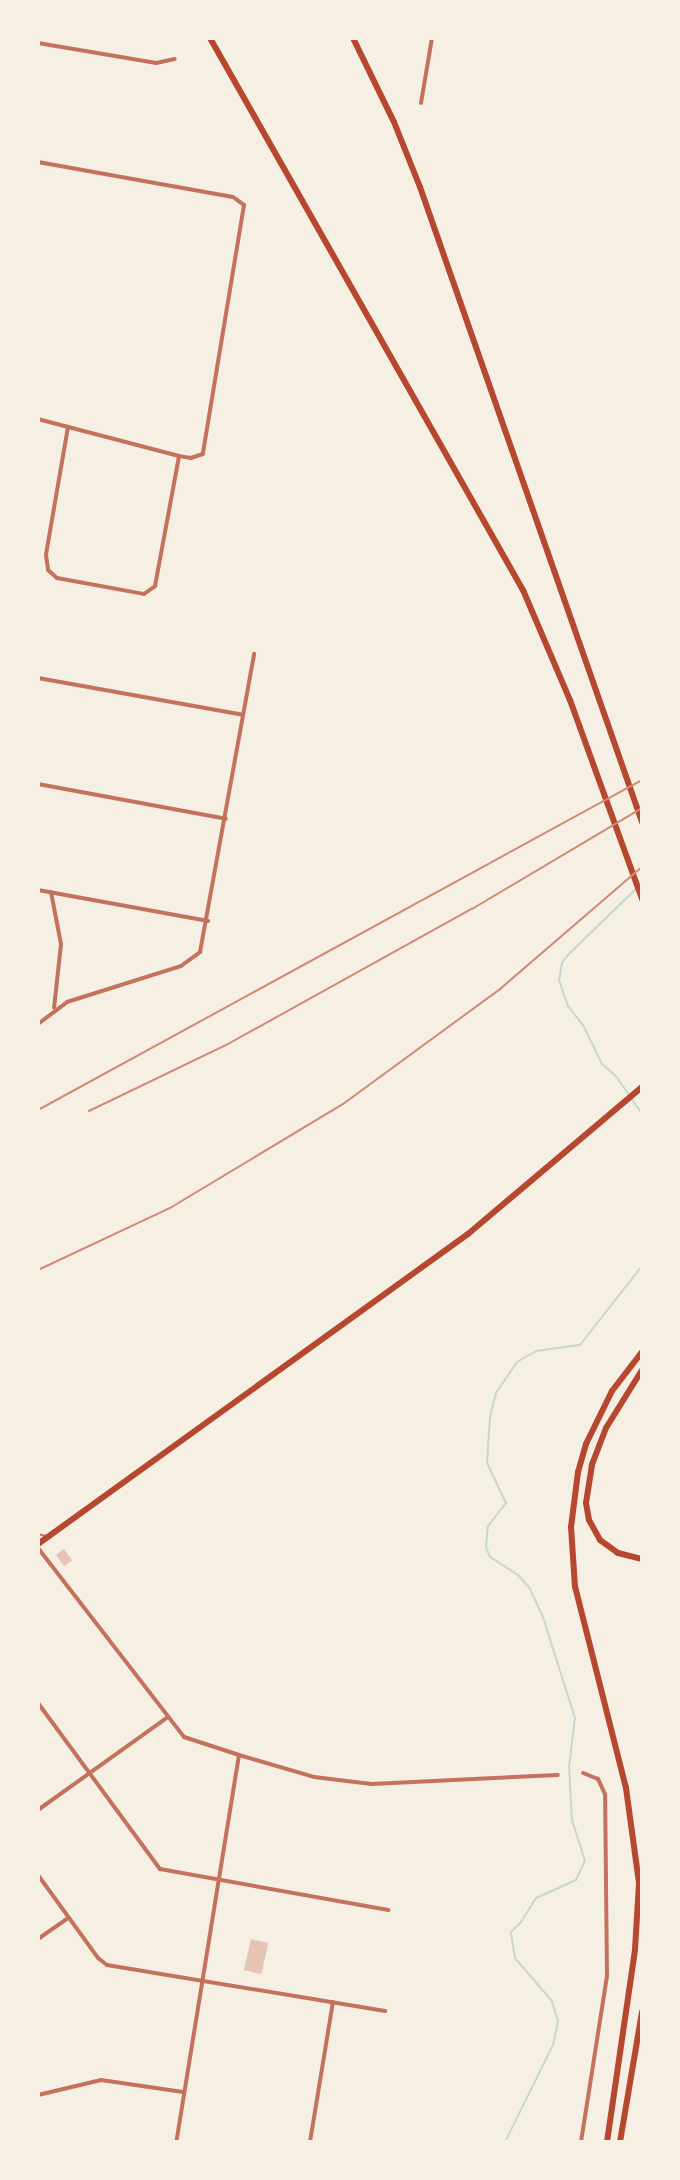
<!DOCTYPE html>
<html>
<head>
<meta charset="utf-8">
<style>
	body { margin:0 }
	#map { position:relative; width:680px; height:2180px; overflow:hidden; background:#f6efe4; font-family:Lora,serif }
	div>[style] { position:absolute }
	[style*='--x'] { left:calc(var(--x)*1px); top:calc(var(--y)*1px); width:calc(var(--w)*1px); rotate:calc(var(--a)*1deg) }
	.stream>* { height:2px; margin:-1px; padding:0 1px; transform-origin:1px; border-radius:1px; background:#c9d6d2 }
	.building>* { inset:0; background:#e6c5b7; transform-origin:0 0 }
	.service>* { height:2px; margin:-1px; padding:0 1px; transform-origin:1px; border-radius:1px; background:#c5725c }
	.minor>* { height:4px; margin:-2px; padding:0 2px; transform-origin:2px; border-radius:2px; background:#c5725c }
	.tertiary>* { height:4px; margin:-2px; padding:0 2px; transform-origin:2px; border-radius:2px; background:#c5725c }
	.primary>* { height:6px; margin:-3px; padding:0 3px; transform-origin:3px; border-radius:3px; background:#b5482f }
	.motorway>* { height:6px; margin:-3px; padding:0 3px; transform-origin:3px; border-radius:3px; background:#b5482f }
	.rail>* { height:2px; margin:-1px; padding:0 1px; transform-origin:1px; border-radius:1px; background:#cf8b77 }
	span { translate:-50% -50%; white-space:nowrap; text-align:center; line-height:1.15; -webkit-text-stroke:6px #f6efe4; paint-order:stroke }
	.frame { position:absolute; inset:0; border:40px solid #f6efe4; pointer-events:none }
</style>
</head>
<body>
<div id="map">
	<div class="stream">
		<i style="--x:642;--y:883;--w:103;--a:135.8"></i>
		<i style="--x:568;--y:955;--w:10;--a:127"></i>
		<i style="--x:562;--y:963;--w:17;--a:100"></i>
		<i style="--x:559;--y:980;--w:28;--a:71"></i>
		<i style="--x:568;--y:1006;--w:24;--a:52"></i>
		<i style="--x:583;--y:1025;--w:43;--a:64"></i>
		<i style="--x:602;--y:1064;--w:18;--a:41"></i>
		<i style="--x:616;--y:1076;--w:46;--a:55.6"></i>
		<i style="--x:505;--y:2142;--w:108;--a:-63.7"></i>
		<i style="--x:553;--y:2045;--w:25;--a:-78"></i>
		<i style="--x:558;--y:2021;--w:21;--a:-107"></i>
		<i style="--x:552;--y:2001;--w:57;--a:-130.7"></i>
		<i style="--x:515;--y:1958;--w:26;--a:-99"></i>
		<i style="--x:511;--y:1932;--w:14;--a:-45"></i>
		<i style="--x:521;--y:1922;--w:28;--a:-58"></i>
		<i style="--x:536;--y:1898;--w:44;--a:-24.2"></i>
		<i style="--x:576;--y:1880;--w:21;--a:-65"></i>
		<i style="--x:585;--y:1861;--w:43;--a:-107.6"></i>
		<i style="--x:572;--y:1820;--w:53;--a:-93.2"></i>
		<i style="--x:569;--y:1767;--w:49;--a:-83"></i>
		<i style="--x:575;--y:1718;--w:106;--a:-107.6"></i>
		<i style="--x:543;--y:1617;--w:33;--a:-115"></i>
		<i style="--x:529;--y:1587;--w:16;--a:-133"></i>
		<i style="--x:518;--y:1575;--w:33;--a:-147"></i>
		<i style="--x:490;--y:1557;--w:11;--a:-112"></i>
		<i style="--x:486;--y:1547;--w:21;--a:-85"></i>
		<i style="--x:488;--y:1526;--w:29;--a:-52"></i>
		<i style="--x:506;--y:1503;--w:44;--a:-115.4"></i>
		<i style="--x:487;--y:1463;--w:46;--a:-86.3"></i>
		<i style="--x:490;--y:1417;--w:25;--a:-76"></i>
		<i style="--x:496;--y:1393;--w:37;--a:-56"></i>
		<i style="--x:517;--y:1362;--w:22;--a:-30"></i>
		<i style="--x:536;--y:1351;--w:44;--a:-7.8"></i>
		<i style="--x:580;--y:1345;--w:100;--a:-51.9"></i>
	</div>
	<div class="building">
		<i style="left:64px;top:1549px;width:14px;height:10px;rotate:54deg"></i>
		<i style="left:251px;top:1939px;width:18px;height:32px;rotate:13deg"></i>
	</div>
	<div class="service">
		<i style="--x:38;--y:1534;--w:8;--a:14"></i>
	</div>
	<div class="minor">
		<i style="--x:38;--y:43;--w:120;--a:9.6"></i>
		<i style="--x:156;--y:63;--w:19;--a:-12"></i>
		<i style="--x:421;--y:103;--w:66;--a:-80.4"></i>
		<i style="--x:38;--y:162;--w:198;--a:10.2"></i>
		<i style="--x:233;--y:197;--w:14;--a:36"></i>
		<i style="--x:244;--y:205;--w:252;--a:99.4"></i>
		<i style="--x:203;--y:454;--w:13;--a:162"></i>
		<i style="--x:191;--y:458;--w:12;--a:-171"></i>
		<i style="--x:179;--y:456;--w:146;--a:-165.3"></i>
		<i style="--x:68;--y:427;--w:130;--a:99.8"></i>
		<i style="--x:46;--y:555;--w:15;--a:82"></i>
		<i style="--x:48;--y:570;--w:12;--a:42"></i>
		<i style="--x:57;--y:578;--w:88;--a:10.4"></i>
		<i style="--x:144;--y:594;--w:14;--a:-36"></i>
		<i style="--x:155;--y:586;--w:132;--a:-79.5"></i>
		<i style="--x:38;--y:678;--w:208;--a:10.2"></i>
		<i style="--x:38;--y:784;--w:191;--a:10.5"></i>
		<i style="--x:38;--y:890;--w:173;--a:10.3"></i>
		<i style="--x:51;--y:892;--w:53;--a:79.1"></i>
		<i style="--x:61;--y:944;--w:64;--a:96.2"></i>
		<i style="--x:38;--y:1024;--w:36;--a:-37"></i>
		<i style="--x:67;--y:1002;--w:120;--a:-17.5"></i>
		<i style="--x:181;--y:966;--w:24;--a:-36"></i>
		<i style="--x:200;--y:952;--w:303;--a:-79.7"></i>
		<i style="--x:38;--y:1703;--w:206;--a:53.7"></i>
		<i style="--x:160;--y:1869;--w:232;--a:10.2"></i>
		<i style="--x:239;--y:1755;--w:78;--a:16.3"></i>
		<i style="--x:314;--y:1777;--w:58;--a:6.9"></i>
		<i style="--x:372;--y:1784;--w:186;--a:-2.8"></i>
		<i style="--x:38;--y:1810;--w:160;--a:-35.6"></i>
		<i style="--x:38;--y:1875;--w:102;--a:54.1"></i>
		<i style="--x:98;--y:1958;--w:11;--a:38"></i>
		<i style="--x:107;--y:1965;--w:282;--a:9.4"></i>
		<i style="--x:38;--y:1939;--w:37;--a:-35"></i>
		<i style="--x:38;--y:2095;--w:65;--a:-13.4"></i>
		<i style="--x:101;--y:2080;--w:83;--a:8.3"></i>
		<i style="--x:310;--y:2142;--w:142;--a:-80.7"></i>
		<i style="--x:581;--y:2142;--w:168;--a:-81.1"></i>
		<i style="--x:607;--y:1976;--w:182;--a:-90.6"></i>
		<i style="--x:605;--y:1794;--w:17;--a:-115"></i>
		<i style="--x:598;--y:1779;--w:16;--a:-158"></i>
	</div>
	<div class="tertiary">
		<i style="--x:642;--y:386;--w:57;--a:90"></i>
		<i style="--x:38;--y:1548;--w:239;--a:52.3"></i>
		<i style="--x:184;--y:1737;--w:58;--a:18.1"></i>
		<i style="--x:239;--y:1755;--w:392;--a:99.2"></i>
	</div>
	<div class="primary">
		<i style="--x:38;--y:1544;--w:530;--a:-35.79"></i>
		<i style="--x:468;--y:1234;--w:228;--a:-40.2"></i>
	</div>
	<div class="motorway">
		<i style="--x:210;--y:38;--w:635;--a:60.45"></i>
		<i style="--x:523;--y:590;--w:120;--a:66.9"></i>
		<i style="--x:570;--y:700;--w:212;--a:70.1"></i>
		<i style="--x:353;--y:38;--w:93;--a:64"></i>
		<i style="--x:394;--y:122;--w:70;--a:68.2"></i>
		<i style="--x:420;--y:187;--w:673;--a:70.73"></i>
		<i style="--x:642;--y:1370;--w:68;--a:121.8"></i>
		<i style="--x:606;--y:1428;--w:40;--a:111"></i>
		<i style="--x:592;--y:1465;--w:38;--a:99"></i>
		<i style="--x:586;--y:1503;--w:17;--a:80"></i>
		<i style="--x:589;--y:1520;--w:23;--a:61"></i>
		<i style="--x:600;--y:1540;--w:22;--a:36"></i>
		<i style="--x:618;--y:1553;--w:25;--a:14"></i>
		<i style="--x:607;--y:2142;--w:195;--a:-81.7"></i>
		<i style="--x:635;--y:1949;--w:66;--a:-86.5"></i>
		<i style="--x:639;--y:1883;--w:96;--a:-97.8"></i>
		<i style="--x:626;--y:1788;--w:207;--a:-104.2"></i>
		<i style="--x:575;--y:1587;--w:60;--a:-93.8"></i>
		<i style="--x:571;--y:1527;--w:55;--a:-82.7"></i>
		<i style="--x:578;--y:1472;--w:29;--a:-74"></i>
		<i style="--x:586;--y:1444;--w:59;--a:-63.9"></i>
		<i style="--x:612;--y:1391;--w:49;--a:-52.4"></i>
		<i style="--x:620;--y:2142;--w:132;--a:-80.4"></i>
	</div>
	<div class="rail">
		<i style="--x:38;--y:1110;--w:688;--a:-28.65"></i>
		<i style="--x:89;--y:1111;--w:154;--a:-25.7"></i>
		<i style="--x:228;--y:1044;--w:279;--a:-29"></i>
		<i style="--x:472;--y:909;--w:198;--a:-30.7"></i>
		<i style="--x:38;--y:1270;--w:146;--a:-25.2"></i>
		<i style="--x:170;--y:1208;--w:202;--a:-31"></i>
		<i style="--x:343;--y:1104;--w:195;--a:-36.2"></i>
		<i style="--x:500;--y:989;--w:187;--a:-40.7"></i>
	</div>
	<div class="frame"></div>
</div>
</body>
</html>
